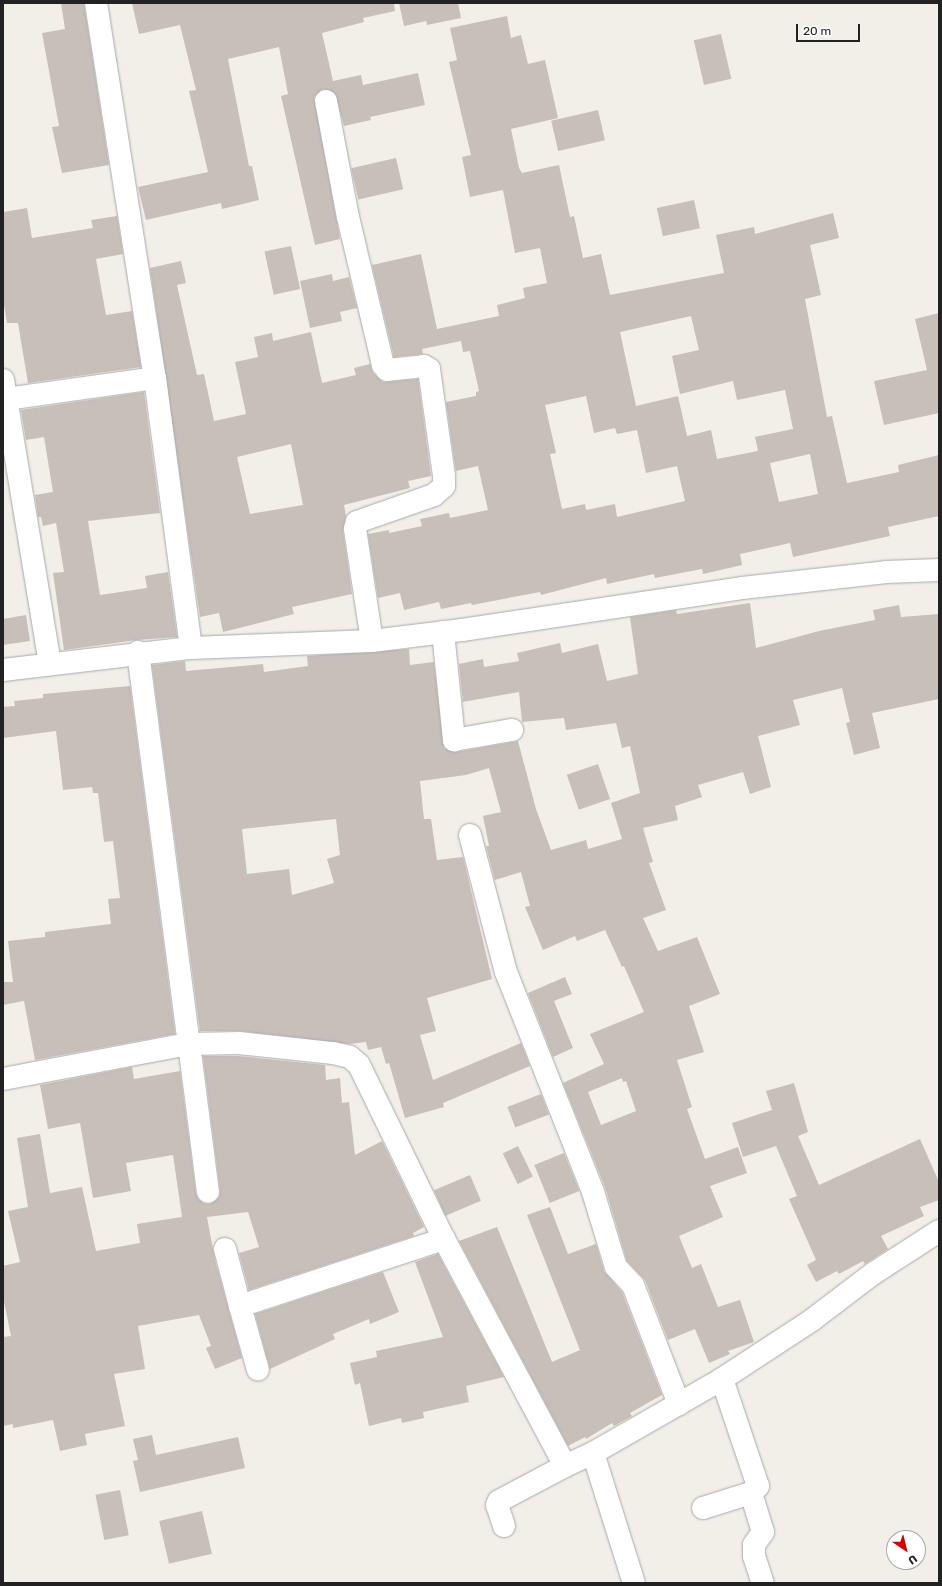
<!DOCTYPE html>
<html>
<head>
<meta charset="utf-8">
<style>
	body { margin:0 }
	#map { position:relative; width:942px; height:1586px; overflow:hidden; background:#f2efe9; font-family:Rubik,sans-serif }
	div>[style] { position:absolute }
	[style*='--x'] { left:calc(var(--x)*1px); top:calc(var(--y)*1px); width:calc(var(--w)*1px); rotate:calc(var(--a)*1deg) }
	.building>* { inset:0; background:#c7bfb8; transform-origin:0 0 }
	.roads { filter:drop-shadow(0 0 1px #a9a9a9) drop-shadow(0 0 1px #a9a9a9) }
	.minor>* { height:22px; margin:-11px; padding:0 11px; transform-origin:11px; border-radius:11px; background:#fff }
	.tertiary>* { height:22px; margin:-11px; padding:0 11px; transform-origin:11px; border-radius:11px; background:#fff }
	span { translate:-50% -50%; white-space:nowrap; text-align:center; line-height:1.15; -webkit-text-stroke:3px #fff; paint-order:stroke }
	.frame { position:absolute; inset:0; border:4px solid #222; pointer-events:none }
	.north { position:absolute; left:886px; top:1530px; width:40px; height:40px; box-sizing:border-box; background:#fff; border:1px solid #a7a7a7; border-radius:50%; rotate:145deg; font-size:11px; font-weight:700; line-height:16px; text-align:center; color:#222 }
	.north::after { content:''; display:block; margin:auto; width:14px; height:18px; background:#d40000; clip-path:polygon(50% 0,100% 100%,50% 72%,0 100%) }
	.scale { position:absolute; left:796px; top:24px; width:64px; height:18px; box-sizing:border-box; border:2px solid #222; border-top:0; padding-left:5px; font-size:12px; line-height:14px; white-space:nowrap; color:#222; -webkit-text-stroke:3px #fff; paint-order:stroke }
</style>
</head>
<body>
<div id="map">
	<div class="building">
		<i style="clip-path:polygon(61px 3px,84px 3px,109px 165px,62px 173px,52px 127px,59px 126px,42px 33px,65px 29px)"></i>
		<i style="clip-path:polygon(132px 3px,394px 3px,395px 11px,363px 18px,364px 22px,322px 33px,333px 81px,361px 75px,363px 85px,418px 73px,425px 105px,370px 117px,371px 120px,344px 126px,335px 93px,323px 89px,314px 97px,340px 239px,315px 245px,281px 96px,288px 94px,279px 47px,228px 59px,249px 166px,252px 166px,259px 200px,222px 209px,221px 203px,146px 220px,138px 187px,208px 172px,189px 91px,196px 90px,180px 25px,139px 34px)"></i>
		<i style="clip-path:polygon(399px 3px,458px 3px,461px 18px,427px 25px,426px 21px,404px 26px)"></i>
		<i style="clip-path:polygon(evenodd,507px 16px,511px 38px,521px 35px,528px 64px,545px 60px,558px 118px,511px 129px,519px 168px,522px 173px,559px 165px,570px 217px,574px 216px,583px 258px,601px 254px,610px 295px,724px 273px,716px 235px,754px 227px,755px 234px,833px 213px,839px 238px,810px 245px,821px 295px,805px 299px,827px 417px,832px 416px,847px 483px,899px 472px,898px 465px,939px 455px,939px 516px,888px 527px,890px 536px,793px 557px,790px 543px,740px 554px,742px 565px,703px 574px,702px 569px,655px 578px,654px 574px,607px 584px,606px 578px,541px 595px,540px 592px,472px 605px,471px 603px,441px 609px,439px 602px,404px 610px,400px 593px,378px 598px,368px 534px,389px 530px,389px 533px,422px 526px,420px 519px,449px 513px,450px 518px,488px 510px,478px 466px,456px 471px,446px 402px,476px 396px,476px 392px,479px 391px,470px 351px,463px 352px,461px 341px,422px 349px,423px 354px,394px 357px,372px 265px,421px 254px,437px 329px,499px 316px,497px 305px,525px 298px,523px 288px,547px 283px,540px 248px,515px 253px,503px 190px,470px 197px,462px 157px,471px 155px,449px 62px,457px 60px,450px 28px,507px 16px,691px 316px,699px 350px,672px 356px,680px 394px,733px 381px,737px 400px,785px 390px,793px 429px,755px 437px,758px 451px,717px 459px,711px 430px,687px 436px,678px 396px,636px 406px,620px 332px,691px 316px,507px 16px,586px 396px,594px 433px,615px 428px,617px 434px,637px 430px,646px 473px,677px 466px,685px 501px,617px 517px,615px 504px,586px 510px,585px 504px,562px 509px,550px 454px,556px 453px,545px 405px,586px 396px,507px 16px,810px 454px,818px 494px,779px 502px,770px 463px,810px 454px)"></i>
		<i style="left:721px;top:34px;width:46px;height:28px;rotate:77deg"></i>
		<i style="left:598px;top:110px;width:31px;height:48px;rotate:77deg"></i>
		<i style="left:396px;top:158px;width:32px;height:46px;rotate:77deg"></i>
		<i style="left:694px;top:200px;width:29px;height:38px;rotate:78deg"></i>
		<i style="clip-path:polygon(27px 208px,32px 238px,93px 228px,91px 220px,117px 216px,123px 254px,96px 259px,106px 315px,132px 311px,141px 367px,28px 383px,18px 323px,7px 323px,3px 299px,3px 212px)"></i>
		<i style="left:291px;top:246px;width:44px;height:27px;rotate:78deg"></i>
		<i style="clip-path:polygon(evenodd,181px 261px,186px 283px,177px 285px,197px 375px,204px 374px,214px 421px,246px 414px,235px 362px,258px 357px,254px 337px,272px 333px,273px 341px,311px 332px,322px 383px,356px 375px,354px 368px,370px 364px,373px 373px,383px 382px,418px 379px,431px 476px,408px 481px,410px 488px,344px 505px,346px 516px,343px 531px,352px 594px,292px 607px,294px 614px,223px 632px,219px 613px,200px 617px,150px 268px,181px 261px,291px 444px,303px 505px,250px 514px,237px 457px,291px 444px)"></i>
		<i style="clip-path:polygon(332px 274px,333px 281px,349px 277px,357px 308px,340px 312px,342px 321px,310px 328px,300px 281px)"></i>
		<i style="clip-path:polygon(939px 313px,939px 413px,884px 425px,874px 381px,927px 370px,915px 319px)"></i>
		<i style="clip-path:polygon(144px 392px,160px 513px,88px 521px,100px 595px,147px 588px,145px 576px,168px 572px,177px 637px,137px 640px,64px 650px,53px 573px,64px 572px,56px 523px,43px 526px,41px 517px,38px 517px,35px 495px,53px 492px,44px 437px,26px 440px,21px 410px)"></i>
		<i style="clip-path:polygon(evenodd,750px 603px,756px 648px,819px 631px,875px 620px,873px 610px,899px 605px,901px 617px,939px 614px,939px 699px,872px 713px,880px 748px,854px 755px,846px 723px,850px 722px,842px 688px,793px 700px,800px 725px,758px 736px,771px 787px,750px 794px,743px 772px,698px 785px,702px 797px,675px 806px,678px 820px,643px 828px,653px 862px,649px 863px,666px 910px,643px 918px,658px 951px,697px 937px,720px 994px,689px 1006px,704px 1052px,677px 1060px,692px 1107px,687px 1109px,705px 1159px,738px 1147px,747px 1173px,710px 1186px,723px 1217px,679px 1236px,692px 1268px,701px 1264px,718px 1307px,740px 1300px,754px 1342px,728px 1351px,730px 1354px,709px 1363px,695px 1329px,668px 1340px,645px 1280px,627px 1261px,605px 1187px,563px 1083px,604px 1064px,590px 1034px,644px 1012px,624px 966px,622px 967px,605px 930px,577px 941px,575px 936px,543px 950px,525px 907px,530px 906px,521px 872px,495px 880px,486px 846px,489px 846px,483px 816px,501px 812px,489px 768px,466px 775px,420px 781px,424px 819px,431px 819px,437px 860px,463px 857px,492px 979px,427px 998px,436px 1031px,420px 1035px,433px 1080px,521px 1043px,530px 1066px,443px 1103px,444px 1107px,405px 1118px,389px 1063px,386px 1064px,381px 1047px,368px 1050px,366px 1042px,349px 1044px,240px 1031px,200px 1031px,152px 665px,185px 661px,186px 671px,263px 664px,264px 672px,308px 666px,307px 656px,409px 649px,410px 665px,434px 662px,444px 748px,456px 752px,518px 741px,536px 809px,551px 850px,586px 840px,588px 849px,622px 839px,611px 803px,640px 793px,630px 746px,622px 748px,616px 723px,566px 730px,564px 718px,522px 722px,519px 692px,463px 702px,459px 664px,483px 659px,484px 667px,519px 661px,517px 653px,560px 643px,562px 653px,598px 644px,607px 681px,638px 674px,630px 617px,676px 610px,677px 614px,750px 603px,336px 819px,340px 855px,327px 859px,334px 883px,292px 895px,289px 869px,247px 874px,242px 829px,336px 819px,750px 603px,622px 1078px,623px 1082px,626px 1081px,636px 1111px,601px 1125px,588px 1092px,622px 1078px)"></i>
		<i style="clip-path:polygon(26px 615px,30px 641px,3px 645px,3px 619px)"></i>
		<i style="clip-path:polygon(130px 686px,175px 1034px,35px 1060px,24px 1001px,3px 1005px,3px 982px,13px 982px,8px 941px,45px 937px,45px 932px,111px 924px,108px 899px,120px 898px,113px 841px,104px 842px,98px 793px,93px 793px,92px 787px,63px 790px,56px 731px,3px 738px,3px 707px,15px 706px,14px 701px,43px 698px,43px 694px)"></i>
		<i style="left:598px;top:764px;width:37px;height:33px;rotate:71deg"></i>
		<i style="clip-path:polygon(565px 977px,572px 994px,554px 1001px,573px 1048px,553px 1057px,528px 993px)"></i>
		<i style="clip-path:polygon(203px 1056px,238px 1056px,325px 1065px,326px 1080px,340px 1078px,342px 1103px,349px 1102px,355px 1155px,382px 1141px,424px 1227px,413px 1233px,414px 1236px,249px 1290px,239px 1253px,259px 1247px,248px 1212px,207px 1217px,215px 1260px,242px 1358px,215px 1369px,206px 1348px,211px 1346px,199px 1315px,138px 1326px,145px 1369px,114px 1374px,125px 1426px,85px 1434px,87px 1445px,60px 1451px,53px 1420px,13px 1428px,13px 1424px,3px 1426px,3px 1337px,11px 1336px,3px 1297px,3px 1266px,20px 1262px,8px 1211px,28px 1207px,17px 1138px,40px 1134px,50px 1193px,82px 1187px,96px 1251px,140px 1243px,137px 1224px,182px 1217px,173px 1155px,126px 1163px,131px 1191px,93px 1198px,80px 1123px,48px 1129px,40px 1085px,132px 1067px,134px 1079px,180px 1071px,196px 1194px,203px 1203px,210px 1204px,219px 1197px,220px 1190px)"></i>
		<i style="clip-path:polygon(794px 1083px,808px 1132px,798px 1136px,819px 1185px,920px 1139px,939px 1182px,939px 1200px,920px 1207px,924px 1216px,881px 1236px,888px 1249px,865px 1264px,863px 1261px,839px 1274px,837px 1271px,816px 1282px,807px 1265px,816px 1260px,789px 1199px,797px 1196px,776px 1146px,743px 1157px,732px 1123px,772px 1110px,766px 1091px)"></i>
		<i style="left:541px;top:1094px;width:22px;height:36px;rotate:69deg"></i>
		<i style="left:518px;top:1146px;width:34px;height:17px;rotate:64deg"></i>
		<i style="left:564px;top:1153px;width:41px;height:32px;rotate:68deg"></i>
		<i style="left:470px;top:1175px;width:28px;height:39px;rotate:67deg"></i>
		<i style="clip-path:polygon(550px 1207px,568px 1254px,596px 1244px,604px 1271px,622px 1292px,662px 1395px,630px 1413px,632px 1416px,614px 1426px,612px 1423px,586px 1439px,585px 1437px,568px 1446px,459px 1241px,497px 1227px,552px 1362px,580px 1350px,527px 1215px)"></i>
		<i style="clip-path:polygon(438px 1254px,504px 1377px,466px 1386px,469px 1402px,423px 1412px,424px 1418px,402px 1423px,401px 1418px,369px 1426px,360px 1383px,355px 1385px,350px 1363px,377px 1357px,376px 1351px,443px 1337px,415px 1262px)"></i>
		<i style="clip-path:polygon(383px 1272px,399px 1312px,370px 1324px,369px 1319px,333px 1334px,335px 1339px,270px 1369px,255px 1314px)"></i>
		<i style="clip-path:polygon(152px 1435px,156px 1455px,238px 1437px,245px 1468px,140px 1492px,133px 1461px,138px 1460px,133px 1439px)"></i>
		<i style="left:120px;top:1490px;width:46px;height:25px;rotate:79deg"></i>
		<i style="left:202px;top:1511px;width:44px;height:44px;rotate:77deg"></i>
	</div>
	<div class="roads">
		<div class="minor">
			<i style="--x:96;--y:3;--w:380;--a:81.1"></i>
			<i style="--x:155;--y:378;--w:272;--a:82.4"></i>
			<i style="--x:326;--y:101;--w:118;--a:79.3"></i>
			<i style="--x:348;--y:217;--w:152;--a:76.7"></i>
			<i style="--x:383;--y:365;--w:6;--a:51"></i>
			<i style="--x:387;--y:370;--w:37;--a:-6"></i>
			<i style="--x:424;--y:366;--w:6;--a:31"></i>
			<i style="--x:429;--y:369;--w:108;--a:82"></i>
			<i style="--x:444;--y:476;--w:10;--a:90"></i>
			<i style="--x:444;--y:486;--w:13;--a:138"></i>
			<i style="--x:434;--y:495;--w:82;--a:160.7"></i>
			<i style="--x:357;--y:522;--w:7;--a:106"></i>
			<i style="--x:355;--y:529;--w:113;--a:81.4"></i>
			<i style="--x:3;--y:380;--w:288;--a:80.6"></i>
			<i style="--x:6;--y:399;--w:150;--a:-8"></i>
			<i style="--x:443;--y:632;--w:109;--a:84.2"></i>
			<i style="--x:454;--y:740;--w:59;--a:-9.8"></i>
			<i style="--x:138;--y:652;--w:395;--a:82.6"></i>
			<i style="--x:189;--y:1044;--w:50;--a:-1.1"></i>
			<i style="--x:239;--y:1043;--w:95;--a:6.1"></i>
			<i style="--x:333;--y:1053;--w:17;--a:13"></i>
			<i style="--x:350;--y:1057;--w:12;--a:42"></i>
			<i style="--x:359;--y:1065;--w:194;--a:64"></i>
			<i style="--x:444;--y:1239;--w:257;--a:61.9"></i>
			<i style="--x:565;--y:1466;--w:31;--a:-25"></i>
			<i style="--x:593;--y:1453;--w:149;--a:-29.8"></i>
			<i style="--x:722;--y:1379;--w:108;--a:-33.2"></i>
			<i style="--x:812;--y:1320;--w:78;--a:-37.2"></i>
			<i style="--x:874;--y:1273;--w:77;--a:-32.9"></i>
			<i style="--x:470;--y:835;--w:142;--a:75.3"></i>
			<i style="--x:506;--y:972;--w:237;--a:68.4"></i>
			<i style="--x:593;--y:1192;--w:78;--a:73"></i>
			<i style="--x:616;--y:1267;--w:25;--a:47"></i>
			<i style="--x:633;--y:1285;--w:128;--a:68.9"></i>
			<i style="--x:3;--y:1079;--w:189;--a:-10.7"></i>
			<i style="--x:189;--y:1044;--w:149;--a:82.7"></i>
			<i style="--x:225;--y:1249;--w:59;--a:75.3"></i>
			<i style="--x:240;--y:1306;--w:215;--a:-18.2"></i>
			<i style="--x:240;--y:1306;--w:66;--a:74.3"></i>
			<i style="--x:593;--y:1453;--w:136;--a:72.5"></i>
			<i style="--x:751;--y:1493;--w:41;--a:72.9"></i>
			<i style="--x:763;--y:1532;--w:16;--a:125"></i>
			<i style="--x:754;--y:1545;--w:11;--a:90"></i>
			<i style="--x:754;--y:1556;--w:28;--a:72"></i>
			<i style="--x:703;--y:1508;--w:50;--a:-17.4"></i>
			<i style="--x:751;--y:1493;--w:10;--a:-45"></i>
			<i style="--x:758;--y:1486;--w:113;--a:-108.6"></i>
			<i style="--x:504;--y:1526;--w:22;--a:-108"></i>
			<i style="--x:497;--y:1505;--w:4;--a:-63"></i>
			<i style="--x:499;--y:1501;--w:75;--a:-27.9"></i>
		</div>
		<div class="tertiary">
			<i style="--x:3;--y:670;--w:189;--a:-6.7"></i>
			<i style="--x:191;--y:648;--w:181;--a:-2.2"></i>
			<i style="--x:372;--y:641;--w:91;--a:-7"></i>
			<i style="--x:462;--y:630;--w:283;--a:-8.5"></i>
			<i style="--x:742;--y:588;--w:145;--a:-6.3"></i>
			<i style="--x:886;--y:572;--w:53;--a:-2.2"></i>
		</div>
	</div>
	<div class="frame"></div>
	<div class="north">U</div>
	<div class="scale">20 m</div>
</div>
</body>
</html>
